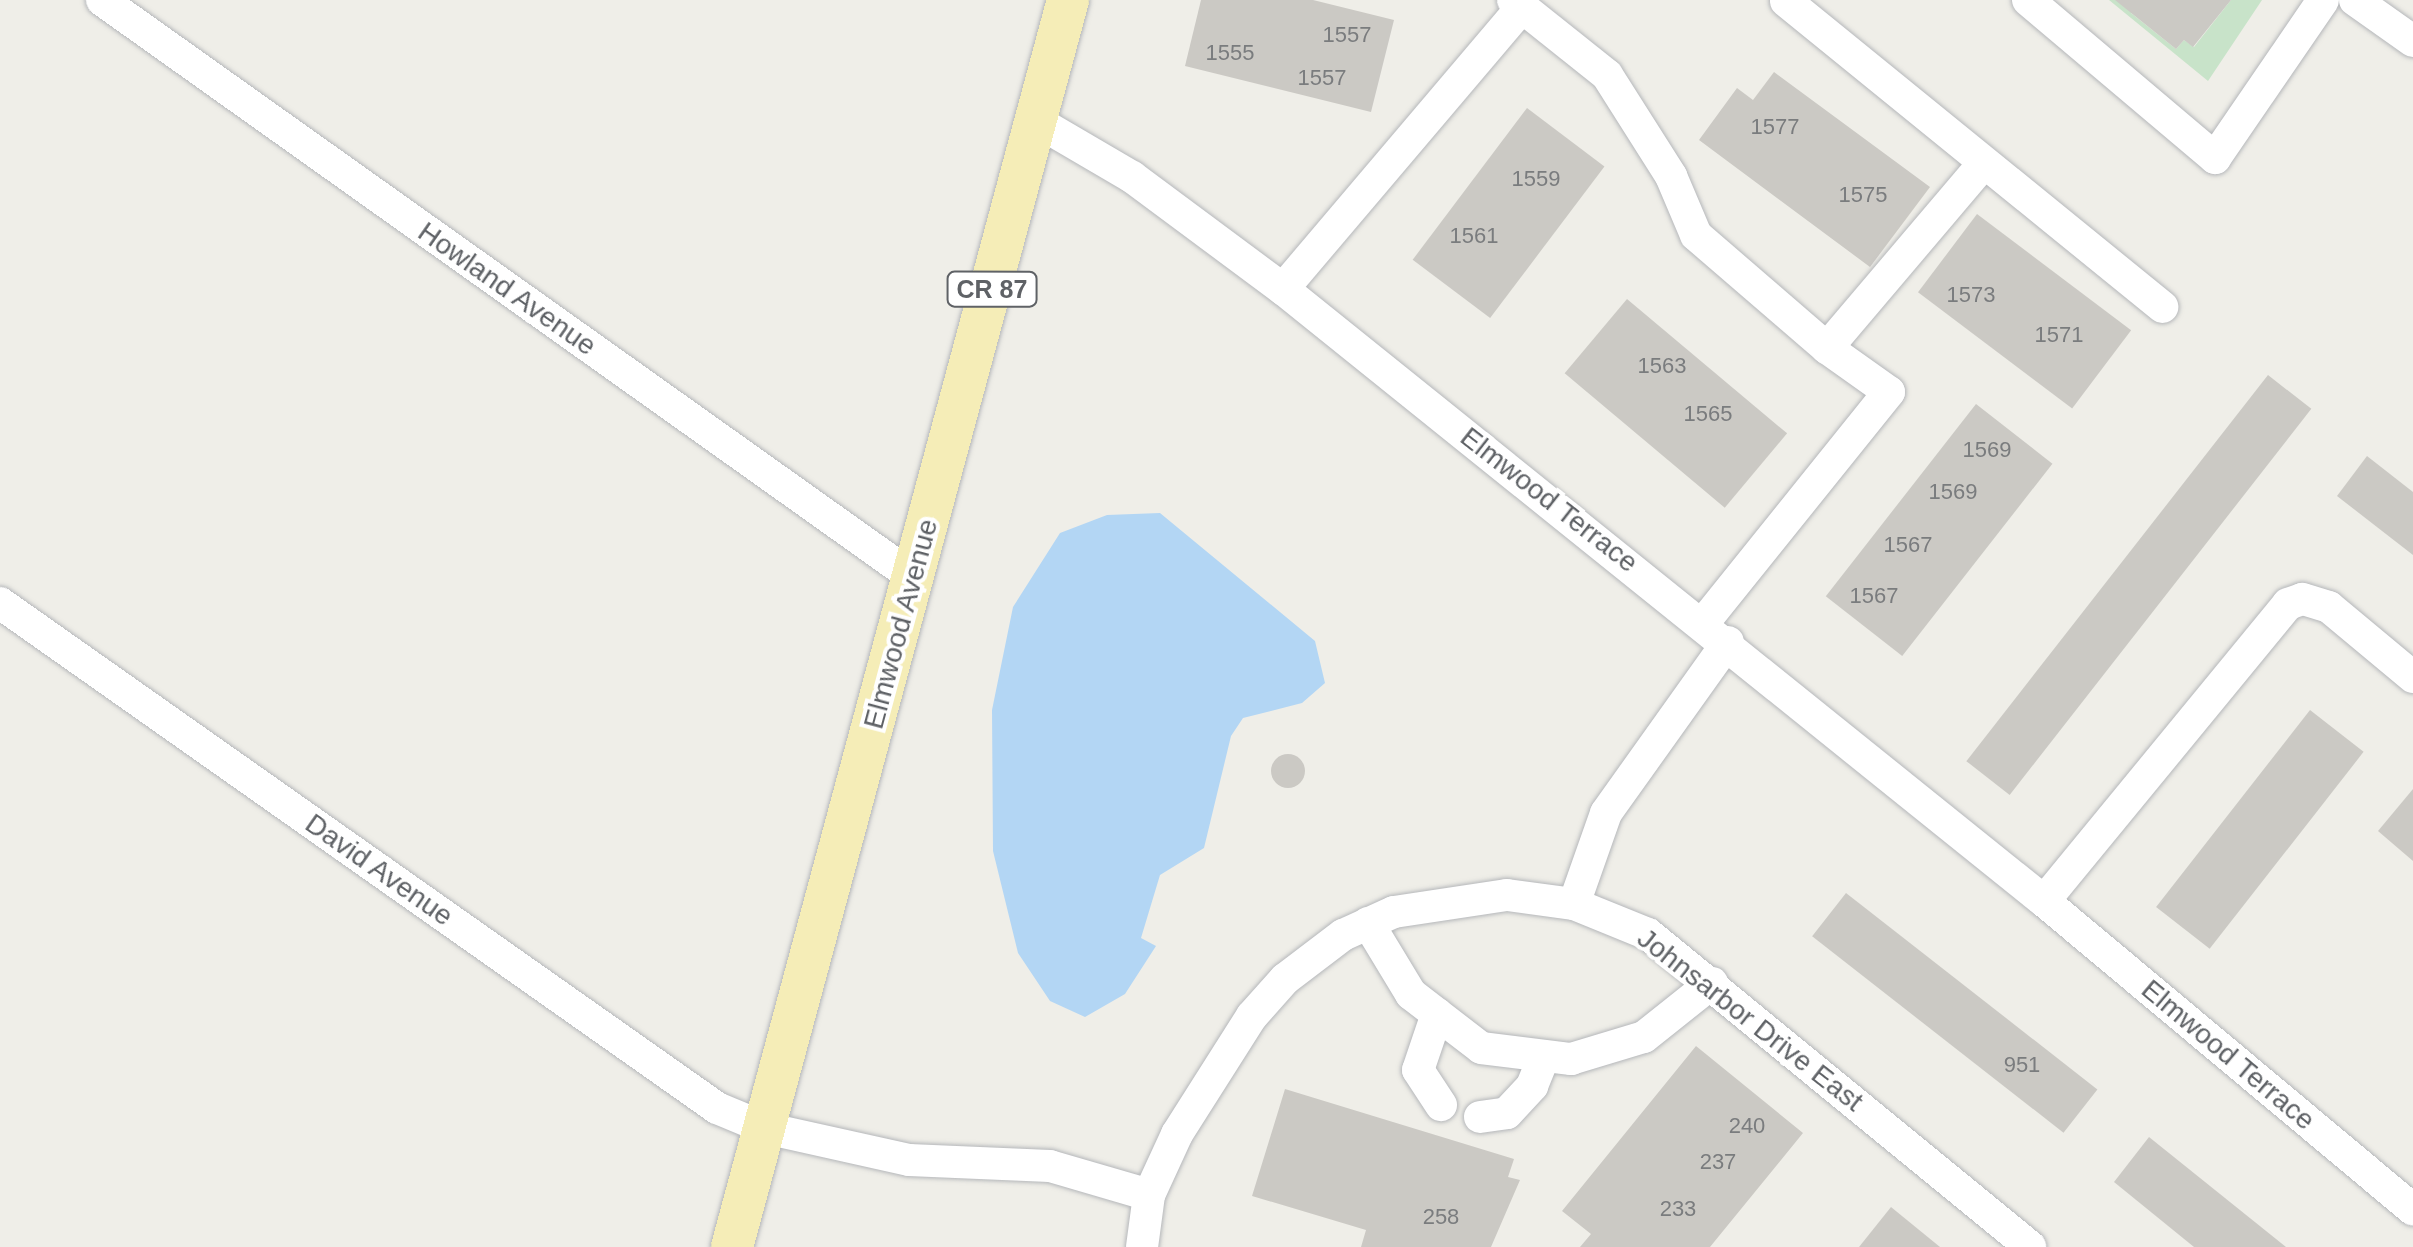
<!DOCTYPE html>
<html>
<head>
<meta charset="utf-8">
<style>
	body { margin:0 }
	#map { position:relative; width:2413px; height:1247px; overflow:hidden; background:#efeee8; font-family:Arial,sans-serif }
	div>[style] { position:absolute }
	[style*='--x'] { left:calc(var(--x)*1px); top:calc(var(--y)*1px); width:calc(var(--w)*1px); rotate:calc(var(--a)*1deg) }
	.green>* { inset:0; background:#c8e3c9 }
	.water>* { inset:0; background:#b3d6f4 }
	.building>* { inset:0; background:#cbc9c4; transform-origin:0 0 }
	.round { border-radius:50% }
	.roads { filter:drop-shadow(0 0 2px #b5b7ba) drop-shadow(0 0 2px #b5b7ba) }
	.minor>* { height:32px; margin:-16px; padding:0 16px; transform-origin:16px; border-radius:16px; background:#fff }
	.major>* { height:42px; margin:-21px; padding:0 21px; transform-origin:21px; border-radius:21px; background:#f5edb7 }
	span { translate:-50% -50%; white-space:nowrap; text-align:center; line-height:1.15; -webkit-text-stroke:8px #fff; paint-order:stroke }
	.number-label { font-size:22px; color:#7a7c7e }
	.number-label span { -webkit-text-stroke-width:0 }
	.shield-label span { padding:2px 8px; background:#fff; border:2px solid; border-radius:8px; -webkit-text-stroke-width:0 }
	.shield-label { font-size:25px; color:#5f6266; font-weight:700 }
	.street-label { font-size:28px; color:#5f6266 }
</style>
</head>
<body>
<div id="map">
	<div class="green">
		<i style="clip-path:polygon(2109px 0,2139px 0,2131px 13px,2176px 49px,2184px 40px,2194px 47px,2231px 0,2262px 0,2208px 81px)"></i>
	</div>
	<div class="water">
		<i style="clip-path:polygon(1160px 513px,1315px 641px,1325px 683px,1302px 703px,1243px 718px,1231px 736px,1204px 848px,1160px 875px,1141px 938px,1156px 946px,1125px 994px,1085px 1017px,1050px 1001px,1018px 953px,993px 851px,992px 710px,1013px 607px,1060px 533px,1107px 515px)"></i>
	</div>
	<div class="building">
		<i style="clip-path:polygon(1201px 0,1313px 0,1394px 20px,1371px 112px,1185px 66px)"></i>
		<i style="clip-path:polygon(2115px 0,2231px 0,2193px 47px,2184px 40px,2176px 49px)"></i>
		<i style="clip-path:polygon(1774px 72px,1930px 187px,1870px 267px,1699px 140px,1737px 88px,1753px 100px)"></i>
		<i style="left:1527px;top:108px;width:97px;height:190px;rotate:37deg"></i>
		<i style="left:1977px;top:214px;width:193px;height:98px;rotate:37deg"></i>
		<i style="left:1627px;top:299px;width:209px;height:97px;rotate:40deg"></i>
		<i style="left:2268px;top:375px;width:55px;height:490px;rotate:38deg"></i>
		<i style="left:1976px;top:404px;width:97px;height:244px;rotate:38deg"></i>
		<i style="clip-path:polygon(2367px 456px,2413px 492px,2413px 555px,2337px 496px)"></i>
		<i style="left:2310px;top:710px;width:68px;height:250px;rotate:38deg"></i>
		<i class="round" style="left:1271px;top:754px;width:34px;height:34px"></i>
		<i style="clip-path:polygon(2413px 789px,2413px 861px,2378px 831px)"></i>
		<i style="left:1846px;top:893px;width:319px;height:55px;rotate:38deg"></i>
		<i style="clip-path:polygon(1696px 1046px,1803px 1133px,1710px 1247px,1580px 1247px,1591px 1234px,1562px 1211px)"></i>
		<i style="clip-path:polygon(1285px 1089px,1514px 1159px,1508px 1177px,1520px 1180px,1491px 1247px,1361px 1247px,1366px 1230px,1252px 1196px)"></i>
		<i style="clip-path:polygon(2149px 1137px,2286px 1247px,2194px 1247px,2114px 1182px)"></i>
		<i style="clip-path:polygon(1891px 1207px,1940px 1247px,1859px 1247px)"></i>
	</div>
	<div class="roads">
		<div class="minor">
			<i style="--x:102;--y:0;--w:995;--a:35.43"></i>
			<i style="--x:1513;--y:0;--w:120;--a:38.6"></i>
			<i style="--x:1607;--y:75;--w:120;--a:57.6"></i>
			<i style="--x:1671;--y:176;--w:64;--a:67"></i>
			<i style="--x:1696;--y:235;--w:173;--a:40.8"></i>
			<i style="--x:1827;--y:348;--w:76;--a:35.4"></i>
			<i style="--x:1889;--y:392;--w:295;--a:128.8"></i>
			<i style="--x:2028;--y:0;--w:245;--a:40.2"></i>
			<i style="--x:2215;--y:158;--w:191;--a:-55.6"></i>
			<i style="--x:2355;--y:0;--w:71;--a:35.3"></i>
			<i style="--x:1786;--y:1;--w:485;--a:39.1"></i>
			<i style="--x:1038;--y:122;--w:109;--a:30.3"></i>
			<i style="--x:1132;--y:177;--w:188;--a:36.6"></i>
			<i style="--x:1283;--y:289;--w:977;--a:38.81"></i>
			<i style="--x:1283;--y:289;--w:371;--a:-49.7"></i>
			<i style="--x:1827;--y:348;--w:241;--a:-49.7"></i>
			<i style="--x:0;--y:603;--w:877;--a:35.16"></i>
			<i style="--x:717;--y:1108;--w:52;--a:22.6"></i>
			<i style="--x:765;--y:1128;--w:148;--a:12.5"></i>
			<i style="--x:909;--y:1160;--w:141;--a:2.4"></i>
			<i style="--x:1050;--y:1166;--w:103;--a:16.3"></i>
			<i style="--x:2413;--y:677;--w:109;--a:-140.2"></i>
			<i style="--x:2329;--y:607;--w:28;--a:-163"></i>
			<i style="--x:2302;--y:599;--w:15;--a:160"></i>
			<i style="--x:2288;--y:604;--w:384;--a:129.4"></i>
			<i style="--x:2044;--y:901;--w:481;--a:39.9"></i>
			<i style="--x:1574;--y:904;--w:96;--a:-70.6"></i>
			<i style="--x:1606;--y:813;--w:210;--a:-54.5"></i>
			<i style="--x:1368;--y:923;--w:83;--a:58.8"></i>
			<i style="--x:1411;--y:994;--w:88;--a:37.6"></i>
			<i style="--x:1481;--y:1048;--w:91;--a:7"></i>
			<i style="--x:1571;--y:1059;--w:76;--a:-16.8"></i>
			<i style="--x:1644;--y:1037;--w:87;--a:-38.5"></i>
			<i style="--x:1437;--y:1014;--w:59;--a:108.7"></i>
			<i style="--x:1418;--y:1070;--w:42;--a:56.7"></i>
			<i style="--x:1480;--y:1117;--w:27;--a:-8"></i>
			<i style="--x:1507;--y:1113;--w:37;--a:-47"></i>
			<i style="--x:1532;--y:1086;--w:32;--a:-68"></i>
			<i style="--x:1142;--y:1247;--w:52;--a:-82.3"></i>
			<i style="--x:1149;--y:1195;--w:67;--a:-65.3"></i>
			<i style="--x:1177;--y:1134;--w:140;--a:-57.6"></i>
			<i style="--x:1252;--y:1016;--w:50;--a:-48.3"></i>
			<i style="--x:1285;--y:979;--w:73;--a:-37.2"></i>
			<i style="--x:1343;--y:935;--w:56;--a:-24.3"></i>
			<i style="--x:1394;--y:912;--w:114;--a:-8.6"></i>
			<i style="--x:1507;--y:895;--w:68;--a:7.7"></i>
			<i style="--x:1574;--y:904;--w:80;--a:22.1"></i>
			<i style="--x:1648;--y:934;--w:494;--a:39.3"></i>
		</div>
		<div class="major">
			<i style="--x:732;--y:1247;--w:1291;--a:-74.92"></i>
		</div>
	</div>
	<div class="number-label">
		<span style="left:1347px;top:35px">1557</span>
		<span style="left:1230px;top:53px">1555</span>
		<span style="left:1322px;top:78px">1557</span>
		<span style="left:1775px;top:127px">1577</span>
		<span style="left:1536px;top:179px">1559</span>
		<span style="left:1863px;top:195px">1575</span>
		<span style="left:1474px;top:236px">1561</span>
		<span style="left:1971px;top:295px">1573</span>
		<span style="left:2059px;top:335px">1571</span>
		<span style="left:1662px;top:366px">1563</span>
		<span style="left:1708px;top:414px">1565</span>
		<span style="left:1987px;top:450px">1569</span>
		<span style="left:1953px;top:492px">1569</span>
		<span style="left:1908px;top:545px">1567</span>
		<span style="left:1874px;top:596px">1567</span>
		<span style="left:2022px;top:1065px">951</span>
		<span style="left:1747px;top:1126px">240</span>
		<span style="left:1718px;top:1162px">237</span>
		<span style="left:1678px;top:1209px">233</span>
		<span style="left:1441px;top:1217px">258</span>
	</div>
	<div class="shield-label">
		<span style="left:992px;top:289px">CR 87</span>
	</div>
	<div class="street-label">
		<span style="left:507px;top:289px;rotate:35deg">Howland Avenue</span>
		<span style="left:1549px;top:500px;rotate:38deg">Elmwood Terrace</span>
		<span style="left:901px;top:624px;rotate:-75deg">Elmwood Avenue</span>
		<span style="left:379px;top:870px;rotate:35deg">David Avenue</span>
		<span style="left:1750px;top:1020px;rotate:38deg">Johnsarbor Drive East</span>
		<span style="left:2228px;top:1055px;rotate:40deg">Elmwood Terrace</span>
	</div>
</div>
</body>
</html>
